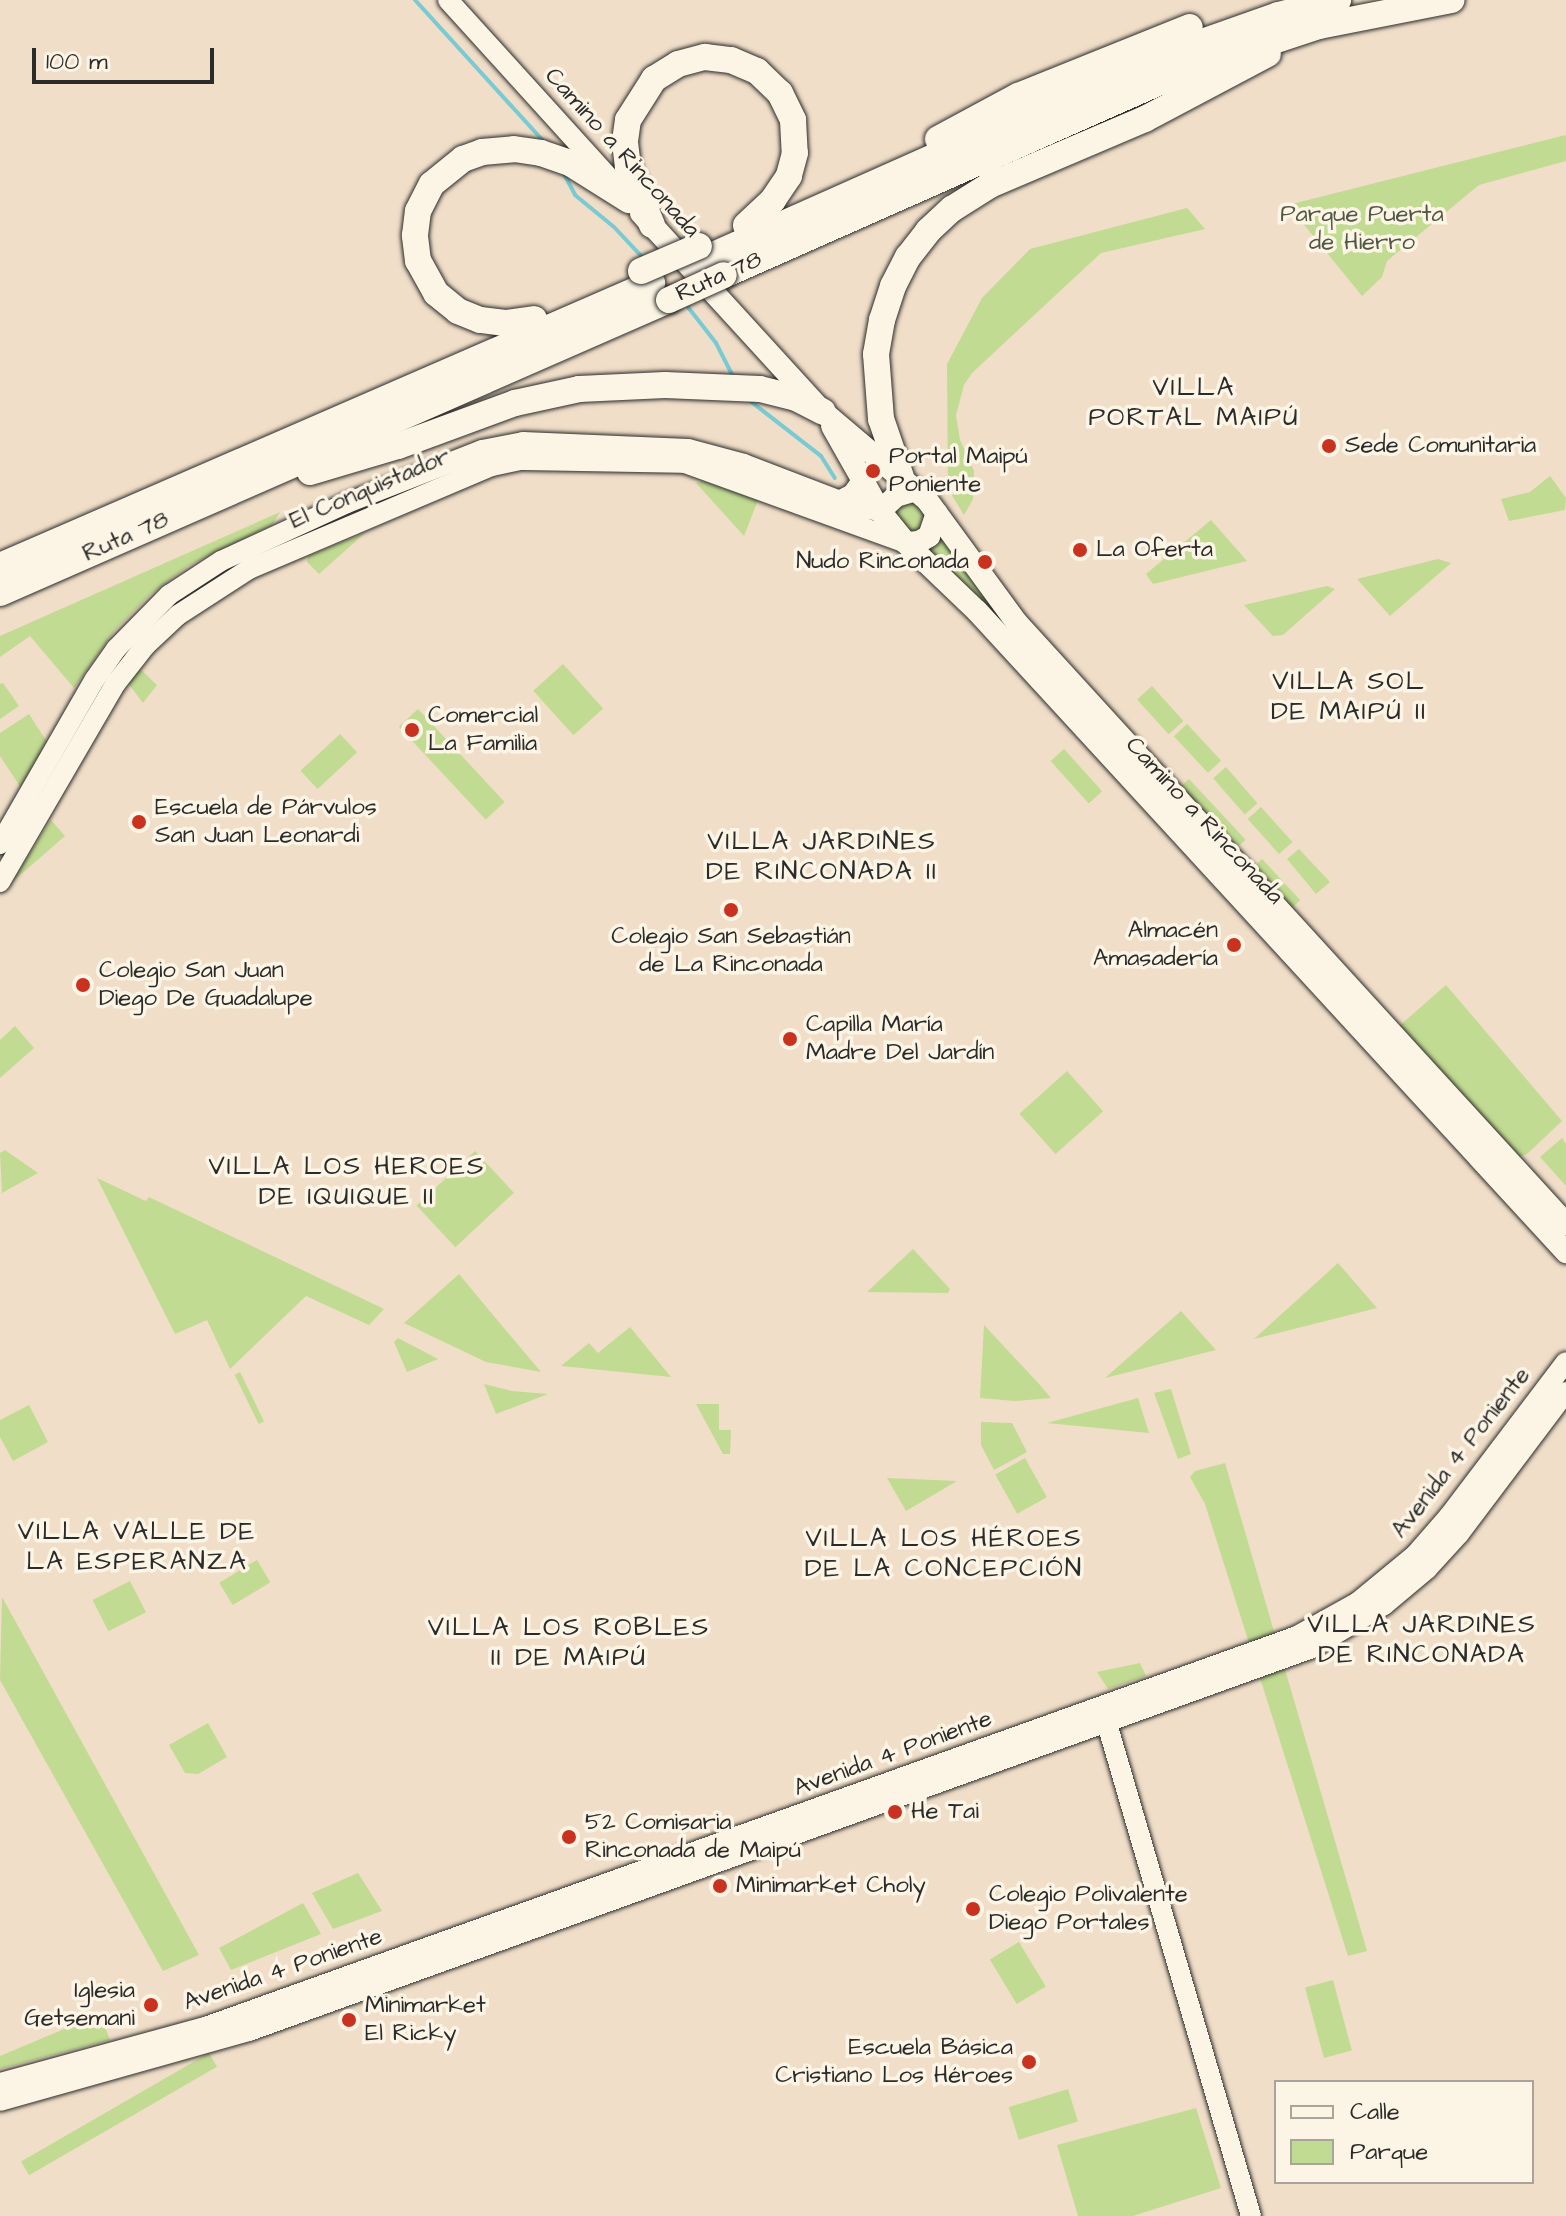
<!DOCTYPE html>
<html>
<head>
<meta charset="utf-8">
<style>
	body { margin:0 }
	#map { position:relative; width:1566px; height:2216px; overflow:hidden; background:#f0dec8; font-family:"Architects Daughter",sans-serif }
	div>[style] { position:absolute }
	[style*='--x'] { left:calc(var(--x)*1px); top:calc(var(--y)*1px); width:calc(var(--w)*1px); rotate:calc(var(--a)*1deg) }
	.green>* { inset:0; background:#c2db92; transform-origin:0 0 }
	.stream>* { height:4px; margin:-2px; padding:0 2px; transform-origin:2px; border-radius:2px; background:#79cad2 }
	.roads { filter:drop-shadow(0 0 2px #2b2b2b) drop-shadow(0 0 2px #2b2b2b) }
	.secondary>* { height:20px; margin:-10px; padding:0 10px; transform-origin:10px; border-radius:10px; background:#fcf5e5 }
	.primary>* { height:22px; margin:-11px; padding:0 11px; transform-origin:11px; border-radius:11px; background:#fcf5e5 }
	.highway>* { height:26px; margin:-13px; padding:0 13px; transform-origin:13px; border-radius:13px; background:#fcf5e5 }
	.bridges { filter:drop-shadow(0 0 2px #2b2b2b) drop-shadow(0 0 2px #2b2b2b) }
	.highway-bridge>* { height:26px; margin:-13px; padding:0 13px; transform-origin:13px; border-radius:13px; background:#fcf5e5 }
	.dots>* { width:22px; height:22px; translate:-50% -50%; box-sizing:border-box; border:4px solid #fcf5e5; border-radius:50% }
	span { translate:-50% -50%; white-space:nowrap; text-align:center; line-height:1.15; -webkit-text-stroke:7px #fcf5e5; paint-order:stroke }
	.street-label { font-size:24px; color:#2b2b2b }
	.park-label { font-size:24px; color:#515745 }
	.poi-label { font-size:24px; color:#2b2b2b }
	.left { translate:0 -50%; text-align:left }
	.right { translate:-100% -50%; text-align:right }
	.neighbourhood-label { font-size:26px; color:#2b2b2b; letter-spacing:2px }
	.legend { position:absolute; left:1274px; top:2080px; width:260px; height:104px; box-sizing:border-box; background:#fcf5e5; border:2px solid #a8a49b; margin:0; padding:10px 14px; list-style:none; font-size:24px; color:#2b2b2b }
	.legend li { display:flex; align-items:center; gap:16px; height:40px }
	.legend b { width:40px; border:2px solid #a8a49b }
	.scale { position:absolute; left:32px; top:48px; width:182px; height:36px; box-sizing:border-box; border:4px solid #2b2b2b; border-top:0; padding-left:10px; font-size:24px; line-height:28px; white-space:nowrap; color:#2b2b2b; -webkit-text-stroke:6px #fcf5e5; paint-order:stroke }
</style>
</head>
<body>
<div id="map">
	<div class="green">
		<i style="clip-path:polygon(1566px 135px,1566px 161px,1479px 185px,1387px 261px,1382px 277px,1362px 296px,1288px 205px)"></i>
		<i style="clip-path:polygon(1187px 208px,1205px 229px,1101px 253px,972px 373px,964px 385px,956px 415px,960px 440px,974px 471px,973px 499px,964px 515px,948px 489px,947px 364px,982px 298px,1030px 249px)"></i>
		<i style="clip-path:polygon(1550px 476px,1566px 498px,1565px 510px,1509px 521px,1501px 499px,1530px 492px)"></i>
		<i style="clip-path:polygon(703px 481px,758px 500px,744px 536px,696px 483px)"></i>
		<i style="clip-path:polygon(907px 497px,928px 513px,925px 527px,909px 535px,898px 526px,894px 509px)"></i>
		<i style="clip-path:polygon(280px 512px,272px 525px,188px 566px,151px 594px,115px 630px,74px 688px,30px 636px,0 657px,0 636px)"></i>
		<i style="clip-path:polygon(1211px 520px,1247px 561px,1153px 584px,1146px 574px)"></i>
		<i style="clip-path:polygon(365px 533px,319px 574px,307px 562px,308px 556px)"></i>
		<i style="clip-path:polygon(939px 533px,1072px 691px,918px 548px)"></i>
		<i style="clip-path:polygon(1438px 559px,1451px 563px,1390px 616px,1357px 579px)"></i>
		<i style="clip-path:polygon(1327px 586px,1335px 589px,1283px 635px,1273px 636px,1244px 605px)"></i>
		<i style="left:563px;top:664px;width:60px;height:40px;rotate:48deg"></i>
		<i style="clip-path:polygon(139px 668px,157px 685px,143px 703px,128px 683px)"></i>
		<i style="clip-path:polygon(3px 683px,19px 706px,0 719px,0 684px)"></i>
		<i style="left:1152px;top:686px;width:47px;height:20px;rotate:48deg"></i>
		<i style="left:418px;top:709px;width:127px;height:26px;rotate:47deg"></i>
		<i style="clip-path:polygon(29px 714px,47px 742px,21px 788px,0 756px,0 733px)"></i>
		<i style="left:1187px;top:724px;width:50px;height:18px;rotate:47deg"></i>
		<i style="left:340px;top:734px;width:25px;height:54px;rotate:47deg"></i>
		<i style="left:1064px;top:749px;width:57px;height:18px;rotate:48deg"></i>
		<i style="left:1226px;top:767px;width:48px;height:17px;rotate:49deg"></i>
		<i style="left:1189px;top:779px;width:83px;height:13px;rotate:47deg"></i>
		<i style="left:1261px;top:807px;width:47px;height:18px;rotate:48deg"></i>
		<i style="clip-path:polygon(51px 820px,65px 836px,11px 883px)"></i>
		<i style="clip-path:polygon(1299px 849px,1330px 882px,1316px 894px,1287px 859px)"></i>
		<i style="left:1262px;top:859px;width:56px;height:15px;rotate:47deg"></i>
		<i style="clip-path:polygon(1446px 985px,1562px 1121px,1527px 1154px,1519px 1157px,1397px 1028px)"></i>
		<i style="clip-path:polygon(15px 1026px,34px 1048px,0 1078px,0 1040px)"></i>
		<i style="left:1067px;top:1071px;width:54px;height:64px;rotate:48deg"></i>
		<i style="clip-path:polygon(1562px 1138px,1566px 1144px,1566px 1186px,1540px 1157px)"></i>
		<i style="clip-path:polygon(5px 1150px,38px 1173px,2px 1193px,0 1153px)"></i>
		<i style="left:475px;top:1151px;width:57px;height:80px;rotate:47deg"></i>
		<i style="clip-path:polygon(97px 1178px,146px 1201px,149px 1197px,384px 1309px,369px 1325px,306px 1296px,230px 1369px,207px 1320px,175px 1334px)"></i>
		<i style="clip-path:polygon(913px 1249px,950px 1289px,948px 1293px,867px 1292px)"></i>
		<i style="clip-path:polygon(1338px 1263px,1377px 1308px,1254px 1339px)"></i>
		<i style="clip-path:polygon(459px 1274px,488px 1309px,541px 1372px,486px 1362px,404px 1323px)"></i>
		<i style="clip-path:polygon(1181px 1311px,1216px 1350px,1105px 1378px)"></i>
		<i style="clip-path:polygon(984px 1325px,1040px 1385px,1051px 1398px,1015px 1401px,980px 1398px)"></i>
		<i style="clip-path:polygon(630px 1327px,671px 1377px,561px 1366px,589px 1343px,598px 1353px)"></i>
		<i style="clip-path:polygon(398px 1338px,438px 1359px,407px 1372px,394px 1342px)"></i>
		<i style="left:240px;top:1372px;width:55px;height:6px;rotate:64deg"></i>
		<i style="clip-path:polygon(484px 1384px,512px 1391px,548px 1394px,496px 1414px)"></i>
		<i style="clip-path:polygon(1171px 1389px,1191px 1454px,1178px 1459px,1154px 1393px)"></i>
		<i style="clip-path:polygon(1138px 1398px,1149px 1433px,1047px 1423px)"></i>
		<i style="clip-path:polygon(696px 1404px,719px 1404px,719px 1430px,731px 1430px,730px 1454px,723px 1454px)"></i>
		<i style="clip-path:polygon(29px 1405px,48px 1442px,13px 1461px,0 1437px,0 1420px)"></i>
		<i style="clip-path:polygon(981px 1422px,1012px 1423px,1027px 1452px,994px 1470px,981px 1445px)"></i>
		<i style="left:1025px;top:1458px;width:45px;height:34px;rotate:61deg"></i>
		<i style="clip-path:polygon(1225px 1463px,1367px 1951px,1348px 1956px,1205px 1504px,1190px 1477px,1195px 1471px)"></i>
		<i style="clip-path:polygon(887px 1478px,957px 1481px,906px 1511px)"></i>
		<i style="left:257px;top:1560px;width:26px;height:44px;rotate:59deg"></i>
		<i style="left:130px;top:1581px;width:35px;height:42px;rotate:63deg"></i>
		<i style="clip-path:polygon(2px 1597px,199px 1955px,163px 1971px,0 1680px)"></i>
		<i style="clip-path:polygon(1140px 1663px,1146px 1676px,1108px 1689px,1097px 1672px)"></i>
		<i style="clip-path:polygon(208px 1723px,227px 1757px,198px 1774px,185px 1773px,169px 1745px)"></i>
		<i style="clip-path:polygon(358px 1873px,382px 1911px,333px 1929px,312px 1893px)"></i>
		<i style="clip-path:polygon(303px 1903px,321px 1934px,231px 1970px,219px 1948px)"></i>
		<i style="left:1019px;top:1942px;width:52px;height:34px;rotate:59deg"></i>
		<i style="left:1333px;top:1980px;width:73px;height:29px;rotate:75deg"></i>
		<i style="clip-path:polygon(100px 2014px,110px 2040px,0 2069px,0 2056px)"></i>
		<i style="left:209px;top:2053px;width:16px;height:217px;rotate:60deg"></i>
		<i style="left:1068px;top:2089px;width:34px;height:62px;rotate:73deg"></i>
		<i style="clip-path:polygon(1196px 2108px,1221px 2188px,1133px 2216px,1078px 2216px,1057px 2145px)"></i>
	</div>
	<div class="stream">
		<i style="--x:415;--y:0;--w:193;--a:47.7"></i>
		<i style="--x:563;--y:172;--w:26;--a:62"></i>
		<i style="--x:575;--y:195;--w:50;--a:39.4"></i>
		<i style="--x:614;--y:227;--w:45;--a:46.8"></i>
		<i style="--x:684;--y:302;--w:52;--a:52"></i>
		<i style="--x:716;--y:343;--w:39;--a:63"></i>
		<i style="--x:749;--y:400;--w:91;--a:37.9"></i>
		<i style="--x:821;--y:456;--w:26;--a:58"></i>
	</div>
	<div class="roads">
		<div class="secondary">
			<i style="--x:448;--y:0;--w:246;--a:47.8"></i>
			<i style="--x:0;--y:844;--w:190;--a:-60.1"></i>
			<i style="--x:95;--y:679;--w:37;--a:-55"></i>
			<i style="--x:116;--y:649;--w:76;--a:-45.5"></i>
			<i style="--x:169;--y:595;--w:62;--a:-33.2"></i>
			<i style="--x:221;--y:561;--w:139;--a:-24.7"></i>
			<i style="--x:347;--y:503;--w:145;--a:-21.4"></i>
			<i style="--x:482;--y:450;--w:42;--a:-11"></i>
			<i style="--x:523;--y:442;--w:165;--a:2.4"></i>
			<i style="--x:688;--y:449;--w:58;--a:15"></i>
			<i style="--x:744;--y:464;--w:120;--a:21"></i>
			<i style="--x:856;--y:507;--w:24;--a:9"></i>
			<i style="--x:0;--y:882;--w:230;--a:-59.8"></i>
			<i style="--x:116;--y:683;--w:47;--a:-51.9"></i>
			<i style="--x:145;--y:646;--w:45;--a:-43.2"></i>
			<i style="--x:178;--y:615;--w:85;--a:-32.9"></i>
			<i style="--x:249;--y:569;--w:264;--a:-23"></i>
			<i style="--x:492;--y:466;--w:29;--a:-12"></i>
			<i style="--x:520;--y:460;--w:165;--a:1"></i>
			<i style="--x:685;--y:463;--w:235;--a:19.9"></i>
			<i style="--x:1103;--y:1710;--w:527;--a:73.7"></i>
			<i style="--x:0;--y:2083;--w:216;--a:-15.3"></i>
			<i style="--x:208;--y:2026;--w:1157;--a:-19.7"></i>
			<i style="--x:1297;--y:1636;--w:70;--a:-29.1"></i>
			<i style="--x:1358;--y:1602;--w:74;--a:-39.5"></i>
			<i style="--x:1415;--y:1555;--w:52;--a:-48.9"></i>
			<i style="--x:1449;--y:1516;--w:193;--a:-52.8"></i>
			<i style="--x:0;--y:2101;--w:259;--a:-15.7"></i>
			<i style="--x:249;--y:2031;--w:1130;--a:-19.81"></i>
			<i style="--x:1312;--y:1648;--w:84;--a:-30.8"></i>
			<i style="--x:1384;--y:1605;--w:56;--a:-39.9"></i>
			<i style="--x:1427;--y:1569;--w:47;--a:-47.6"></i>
			<i style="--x:1459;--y:1534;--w:178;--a:-53"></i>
		</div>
		<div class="primary">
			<i style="--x:641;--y:213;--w:270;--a:47.6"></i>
			<i style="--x:823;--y:412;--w:136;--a:40.2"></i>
			<i style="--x:927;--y:500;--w:152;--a:53.8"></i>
			<i style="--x:1017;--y:623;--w:814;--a:47.59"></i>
			<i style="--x:832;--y:426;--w:98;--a:60.5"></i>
			<i style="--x:880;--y:511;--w:41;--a:50.9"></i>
			<i style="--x:906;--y:543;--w:98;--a:43.8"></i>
			<i style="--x:977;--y:611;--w:871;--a:47.42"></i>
			<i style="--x:841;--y:501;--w:13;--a:-27"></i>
			<i style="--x:853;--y:495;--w:16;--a:-55"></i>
			<i style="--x:880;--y:511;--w:22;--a:-43"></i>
			<i style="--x:896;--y:496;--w:21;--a:-17"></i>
			<i style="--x:906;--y:543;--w:13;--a:-4"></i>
			<i style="--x:919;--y:542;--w:12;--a:-31"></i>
			<i style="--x:929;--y:536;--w:24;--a:-71"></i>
		</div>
		<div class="highway">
			<i style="--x:938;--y:139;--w:91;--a:-28.3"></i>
			<i style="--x:1018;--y:96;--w:185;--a:-21.9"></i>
			<i style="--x:652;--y:225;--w:63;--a:-112.5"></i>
			<i style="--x:628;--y:167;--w:26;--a:-97"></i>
			<i style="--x:625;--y:141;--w:21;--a:-82"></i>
			<i style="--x:628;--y:120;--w:49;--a:-57.6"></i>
			<i style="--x:654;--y:79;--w:28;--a:-32"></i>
			<i style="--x:678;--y:64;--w:28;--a:-15"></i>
			<i style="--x:705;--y:57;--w:26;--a:7"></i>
			<i style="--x:731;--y:60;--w:28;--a:23"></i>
			<i style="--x:757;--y:71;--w:32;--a:44"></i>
			<i style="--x:780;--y:93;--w:30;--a:64"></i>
			<i style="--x:793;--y:120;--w:33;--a:87"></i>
			<i style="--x:795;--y:153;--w:24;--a:105"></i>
			<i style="--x:789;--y:176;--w:29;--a:124"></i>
			<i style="--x:773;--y:200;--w:37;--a:137"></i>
			<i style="--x:709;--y:257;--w:487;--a:-24"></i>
			<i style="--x:1154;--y:59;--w:132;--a:-19.5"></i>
			<i style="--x:1278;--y:15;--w:62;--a:-14"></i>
			<i style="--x:724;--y:275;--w:509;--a:-23.89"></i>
			<i style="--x:1189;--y:69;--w:137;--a:-18.3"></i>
			<i style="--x:1319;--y:26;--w:135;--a:-11.1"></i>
			<i style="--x:534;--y:319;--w:29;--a:172"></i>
			<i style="--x:505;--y:323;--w:25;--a:-173"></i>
			<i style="--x:480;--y:320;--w:24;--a:-158"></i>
			<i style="--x:458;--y:311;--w:28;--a:-141"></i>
			<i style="--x:436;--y:293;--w:37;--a:-119"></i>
			<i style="--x:418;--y:261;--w:26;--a:-97"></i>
			<i style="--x:415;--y:235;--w:24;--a:-83"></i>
			<i style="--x:418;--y:211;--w:30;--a:-63"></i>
			<i style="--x:432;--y:184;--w:40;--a:-39"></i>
			<i style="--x:463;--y:159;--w:20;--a:-20"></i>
			<i style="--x:482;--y:152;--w:32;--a:-5"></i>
			<i style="--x:514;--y:149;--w:27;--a:8"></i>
			<i style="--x:541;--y:153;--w:31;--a:19"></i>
			<i style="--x:570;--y:163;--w:70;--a:32.1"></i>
			<i style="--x:310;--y:472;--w:92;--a:-16.5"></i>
			<i style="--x:398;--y:446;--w:125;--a:-20.2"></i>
			<i style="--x:515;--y:403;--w:66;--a:-12.3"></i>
			<i style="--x:579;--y:389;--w:86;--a:-2.7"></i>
			<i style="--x:665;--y:385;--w:95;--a:2.4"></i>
			<i style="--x:760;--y:389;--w:37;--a:14"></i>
			<i style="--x:796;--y:398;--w:30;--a:27"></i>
			<i style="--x:901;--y:477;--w:61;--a:-109"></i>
			<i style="--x:881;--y:419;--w:65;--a:-94.4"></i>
			<i style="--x:876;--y:354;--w:35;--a:-80"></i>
			<i style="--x:882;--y:320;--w:36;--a:-72"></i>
			<i style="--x:893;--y:286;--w:33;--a:-63"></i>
			<i style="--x:908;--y:257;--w:33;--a:-52"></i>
			<i style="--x:928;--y:231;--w:33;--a:-43"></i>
			<i style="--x:952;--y:209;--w:45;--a:-32.3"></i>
			<i style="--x:990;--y:185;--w:168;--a:-23.1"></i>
			<i style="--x:1145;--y:119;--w:139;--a:-27.9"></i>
			<i style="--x:0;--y:566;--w:711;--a:-23.46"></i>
			<i style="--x:0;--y:593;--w:730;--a:-23.65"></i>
		</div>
	</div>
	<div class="bridges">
		<div class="highway-bridge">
			<i style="--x:641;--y:271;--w:63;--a:-23.3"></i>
			<i style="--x:669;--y:300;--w:60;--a:-24.4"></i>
		</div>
	</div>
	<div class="dots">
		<i style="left:1329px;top:446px;background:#c8321e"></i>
		<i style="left:873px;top:471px;background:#c8321e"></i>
		<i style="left:1080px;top:550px;background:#c8321e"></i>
		<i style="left:985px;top:562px;background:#c8321e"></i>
		<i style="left:412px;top:730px;background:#c8321e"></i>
		<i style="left:139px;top:822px;background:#c8321e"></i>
		<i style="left:731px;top:910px;background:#c8321e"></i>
		<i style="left:1234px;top:945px;background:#c8321e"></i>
		<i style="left:83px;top:985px;background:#c8321e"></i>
		<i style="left:790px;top:1039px;background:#c8321e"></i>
		<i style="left:895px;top:1812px;background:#c8321e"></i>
		<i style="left:569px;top:1837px;background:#c8321e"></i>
		<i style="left:720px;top:1886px;background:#c8321e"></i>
		<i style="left:973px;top:1909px;background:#c8321e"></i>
		<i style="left:151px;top:2005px;background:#c8321e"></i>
		<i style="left:349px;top:2020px;background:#c8321e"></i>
		<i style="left:1029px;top:2062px;background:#c8321e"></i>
	</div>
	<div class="street-label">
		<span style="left:622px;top:153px;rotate:48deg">Camino a Rinconada</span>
		<span style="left:719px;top:277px;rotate:-24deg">Ruta 78</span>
		<span style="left:370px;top:489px;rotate:-23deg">El Conquistador</span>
		<span style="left:126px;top:537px;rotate:-24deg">Ruta 78</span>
		<span style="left:1204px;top:821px;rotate:47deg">Camino a Rinconada</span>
		<span style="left:1461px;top:1453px;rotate:-52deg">Avenida 4 Poniente</span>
		<span style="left:893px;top:1754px;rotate:-20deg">Avenida 4 Poniente</span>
		<span style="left:283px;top:1970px;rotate:-19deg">Avenida 4 Poniente</span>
	</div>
	<div class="park-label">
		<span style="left:1362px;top:229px">Parque Puerta<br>de Hierro</span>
	</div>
	<div class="poi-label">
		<span class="left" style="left:1345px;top:446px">Sede Comunitaria</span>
		<span class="left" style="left:889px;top:471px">Portal Maipú<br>Poniente</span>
		<span class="left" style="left:1096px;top:550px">La Oferta</span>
		<span class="right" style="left:969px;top:562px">Nudo Rinconada</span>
		<span class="left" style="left:428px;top:730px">Comercial<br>La Familia</span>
		<span class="left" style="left:155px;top:822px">Escuela de Párvulos<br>San Juan Leonardi</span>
		<span class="right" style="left:1218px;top:945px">Almacén<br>Amasadería</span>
		<span style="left:731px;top:951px">Colegio San Sebastián<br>de La Rinconada</span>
		<span class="left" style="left:99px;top:985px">Colegio San Juan<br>Diego De Guadalupe</span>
		<span class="left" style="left:806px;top:1039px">Capilla María<br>Madre Del Jardín</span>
		<span class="left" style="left:911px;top:1812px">He Tai</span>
		<span class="left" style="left:585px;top:1837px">52 Comisaria<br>Rinconada de Maipú</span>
		<span class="left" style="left:736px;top:1886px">Minimarket Choly</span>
		<span class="left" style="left:989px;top:1909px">Colegio Polivalente<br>Diego Portales</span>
		<span class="right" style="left:135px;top:2005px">Iglesia<br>Getsemani</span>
		<span class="left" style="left:365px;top:2020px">Minimarket<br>El Ricky</span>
		<span class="right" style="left:1013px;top:2062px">Escuela Básica<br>Cristiano Los Héroes</span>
	</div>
	<div class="neighbourhood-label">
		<span style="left:1194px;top:403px">VILLA<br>PORTAL MAIPÚ</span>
		<span style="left:1349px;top:697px">VILLA SOL<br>DE MAIPÚ II</span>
		<span style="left:822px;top:857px">VILLA JARDINES<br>DE RINCONADA II</span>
		<span style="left:347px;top:1182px">VILLA LOS HEROES<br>DE IQUIQUE II</span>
		<span style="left:137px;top:1547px">VILLA VALLE DE<br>LA ESPERANZA</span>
		<span style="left:944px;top:1554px">VILLA LOS HÉROES<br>DE LA CONCEPCIÓN</span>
		<span style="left:1422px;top:1640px">VILLA JARDINES<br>DE RINCONADA</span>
		<span style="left:569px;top:1643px">VILLA LOS ROBLES<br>II DE MAIPÚ</span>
	</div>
	<ul class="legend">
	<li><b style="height:10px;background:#fcf5e5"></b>Calle</li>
	<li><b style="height:22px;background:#c2db92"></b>Parque</li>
	</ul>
	<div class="scale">100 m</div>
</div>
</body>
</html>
